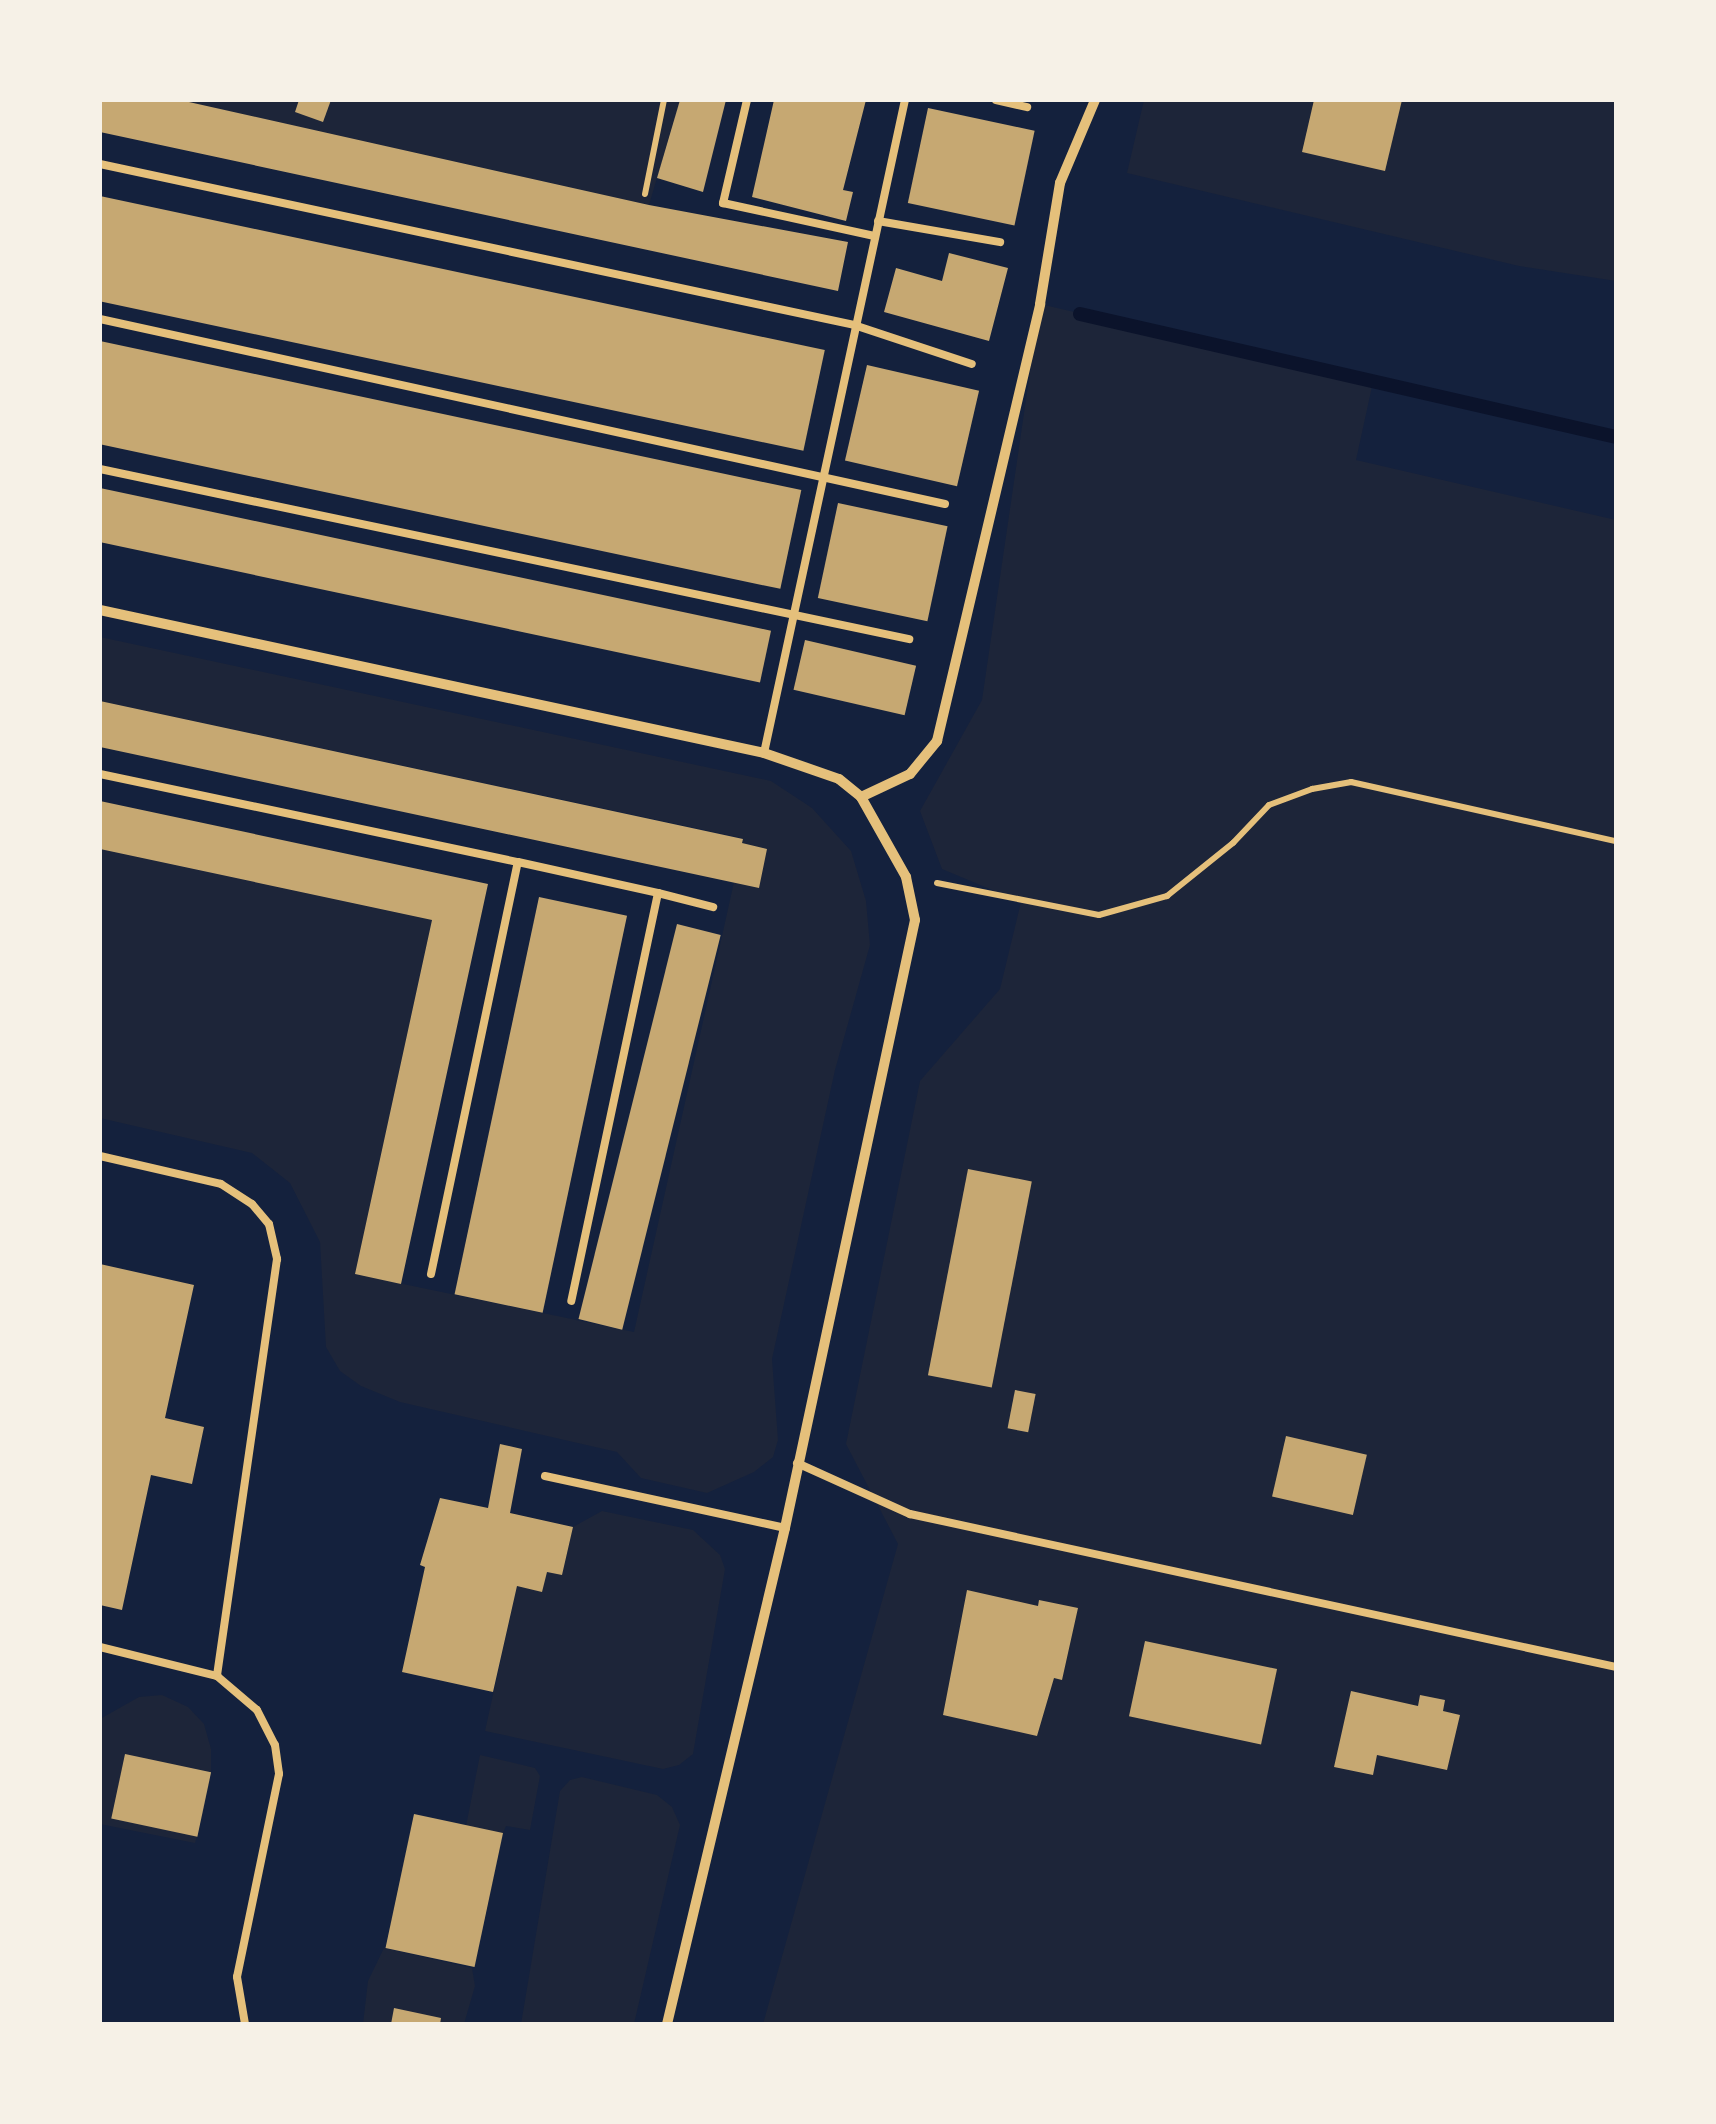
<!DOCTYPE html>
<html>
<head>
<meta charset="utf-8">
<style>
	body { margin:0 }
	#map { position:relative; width:1716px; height:2124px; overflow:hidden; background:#14213d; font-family:Roboto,sans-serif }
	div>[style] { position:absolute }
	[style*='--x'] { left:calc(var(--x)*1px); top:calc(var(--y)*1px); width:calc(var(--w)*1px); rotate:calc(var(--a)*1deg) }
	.green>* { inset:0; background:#1d2539 }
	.stream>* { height:14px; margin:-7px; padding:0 7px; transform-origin:7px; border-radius:7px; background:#0b132b }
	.building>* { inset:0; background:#c6a872; transform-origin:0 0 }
	.path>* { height:6px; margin:-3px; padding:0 3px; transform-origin:3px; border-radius:3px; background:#e5c07b }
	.service>* { height:8px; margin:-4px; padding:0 4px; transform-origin:4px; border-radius:4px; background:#e5c07b }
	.minor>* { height:10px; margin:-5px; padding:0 5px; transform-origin:5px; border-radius:5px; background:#e5c07b }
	span { translate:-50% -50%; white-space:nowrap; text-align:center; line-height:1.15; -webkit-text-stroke:9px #f6f1e7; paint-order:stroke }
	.frame { position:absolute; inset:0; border:102px solid #f6f1e7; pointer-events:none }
</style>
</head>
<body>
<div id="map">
	<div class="green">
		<i style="clip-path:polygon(180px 100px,680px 100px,649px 205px)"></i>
		<i style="clip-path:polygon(1144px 100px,1616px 100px,1616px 281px,1519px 266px,1127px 173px)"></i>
		<i style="clip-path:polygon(1040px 304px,1373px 382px,1356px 460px,1616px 520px,1616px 2024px,763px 2024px,898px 1544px,846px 1444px,920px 1081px,1000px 989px,1021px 902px,942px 869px,920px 811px,982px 700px)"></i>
		<i style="clip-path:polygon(100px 637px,771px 781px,812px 808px,851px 851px,866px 901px,870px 945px,835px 1070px,772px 1359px,778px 1440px,773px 1457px,754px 1472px,707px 1493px,641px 1478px,617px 1452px,400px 1402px,361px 1386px,340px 1371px,326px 1347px,320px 1242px,290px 1183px,252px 1153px,100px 1118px,100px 849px,432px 920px,355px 1274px,634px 1332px,734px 882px,767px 849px,742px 843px,742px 838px,100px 701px)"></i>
		<i style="clip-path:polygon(602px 1511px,693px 1530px,720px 1555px,725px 1569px,693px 1754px,679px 1765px,663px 1769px,485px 1731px,517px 1586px,547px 1572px,562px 1575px,573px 1527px)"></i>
		<i style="clip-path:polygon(162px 1695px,188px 1707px,204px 1724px,211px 1749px,211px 1772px,125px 1755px,112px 1818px,197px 1836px,195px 1843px,100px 1824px,100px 1719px,139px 1697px)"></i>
		<i style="clip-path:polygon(480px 1755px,535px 1768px,540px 1776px,530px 1830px,506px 1826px,503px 1833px,466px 1826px)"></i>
		<i style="clip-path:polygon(582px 1777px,657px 1795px,672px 1807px,680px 1825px,634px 2024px,521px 2024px,560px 1791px,570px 1780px)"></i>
		<i style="clip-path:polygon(384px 1948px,472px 1968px,475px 1986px,464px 2024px,440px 2024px,394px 2009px,391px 2024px,363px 2024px,368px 1981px)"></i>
	</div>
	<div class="stream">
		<i style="--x:1080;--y:314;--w:550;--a:12.92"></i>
	</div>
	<div class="building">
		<i style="clip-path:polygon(100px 100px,180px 100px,649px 205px,848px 242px,838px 291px,100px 132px)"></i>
		<i style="clip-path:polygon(299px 100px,331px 100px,323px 122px,295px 112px)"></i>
		<i style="clip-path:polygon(680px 100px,726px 100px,703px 192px,657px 178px)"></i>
		<i style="clip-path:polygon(774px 100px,866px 100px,843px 190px,853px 192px,846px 221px,752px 197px)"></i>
		<i style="clip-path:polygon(1314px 100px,1402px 100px,1385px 171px,1302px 152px)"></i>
		<i style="left:928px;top:108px;width:109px;height:97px;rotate:12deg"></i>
		<i style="left:100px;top:196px;width:741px;height:103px;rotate:12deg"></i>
		<i style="clip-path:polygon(949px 253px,1008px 268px,989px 341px,884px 312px,896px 268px,942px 281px)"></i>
		<i style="left:100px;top:341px;width:717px;height:101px;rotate:12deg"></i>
		<i style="left:867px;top:365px;width:115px;height:98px;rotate:13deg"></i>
		<i style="left:100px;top:488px;width:686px;height:53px;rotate:12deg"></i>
		<i style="left:838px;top:503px;width:112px;height:97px;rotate:12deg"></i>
		<i style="left:805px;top:640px;width:114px;height:51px;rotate:13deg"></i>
		<i style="clip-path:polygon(100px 701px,743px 839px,742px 843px,767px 849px,759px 888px,100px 747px)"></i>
		<i style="clip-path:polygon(100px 801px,488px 884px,401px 1284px,355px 1274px,432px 920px,100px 849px)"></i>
		<i style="left:539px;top:897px;width:90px;height:406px;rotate:12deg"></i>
		<i style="left:677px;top:924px;width:45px;height:407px;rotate:14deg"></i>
		<i style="left:968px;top:1169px;width:65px;height:210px;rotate:11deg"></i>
		<i style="clip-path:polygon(100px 1264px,194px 1285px,165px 1418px,204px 1427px,192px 1484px,151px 1475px,122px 1610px,100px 1605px)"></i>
		<i style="left:1015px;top:1390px;width:21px;height:39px;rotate:11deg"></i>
		<i style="left:1286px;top:1436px;width:83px;height:62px;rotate:13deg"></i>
		<i style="clip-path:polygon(500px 1444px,522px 1449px,510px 1513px,573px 1527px,562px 1575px,547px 1572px,542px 1592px,517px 1586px,493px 1692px,402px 1672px,425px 1567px,420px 1565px,440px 1498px,488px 1508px)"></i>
		<i style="clip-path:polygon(967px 1590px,1038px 1606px,1039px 1600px,1078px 1608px,1062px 1680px,1054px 1678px,1037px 1736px,943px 1715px)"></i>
		<i style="left:1145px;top:1641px;width:135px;height:77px;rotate:12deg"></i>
		<i style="clip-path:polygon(1351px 1691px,1418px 1706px,1420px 1695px,1445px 1700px,1443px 1711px,1460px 1715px,1447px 1770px,1377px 1755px,1373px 1775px,1334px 1767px)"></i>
		<i style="left:125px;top:1754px;width:88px;height:66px;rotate:12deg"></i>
		<i style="left:414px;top:1814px;width:91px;height:137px;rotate:12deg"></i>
		<i style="clip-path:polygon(394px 2008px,441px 2018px,440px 2024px,391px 2024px)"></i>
	</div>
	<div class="path">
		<i style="--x:645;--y:194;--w:96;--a:-78.6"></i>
		<i style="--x:937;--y:883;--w:165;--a:11.2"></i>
		<i style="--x:1099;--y:915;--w:71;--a:-15.6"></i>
		<i style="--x:1167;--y:896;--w:85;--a:-38.8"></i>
		<i style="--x:1233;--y:843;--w:52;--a:-46.5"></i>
		<i style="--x:1269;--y:805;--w:46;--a:-20.4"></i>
		<i style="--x:1312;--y:789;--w:40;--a:-10"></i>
		<i style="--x:1351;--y:782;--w:271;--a:12.6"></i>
	</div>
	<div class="service">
		<i style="--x:747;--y:100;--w:106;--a:103.1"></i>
		<i style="--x:723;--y:203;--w:155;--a:12.3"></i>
		<i style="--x:996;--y:100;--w:32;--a:13"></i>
		<i style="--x:100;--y:164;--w:771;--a:12.05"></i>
		<i style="--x:854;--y:325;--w:124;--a:18.3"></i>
		<i style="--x:878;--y:221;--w:124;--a:9.8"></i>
		<i style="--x:100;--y:319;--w:865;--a:12.35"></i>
		<i style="--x:100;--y:469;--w:827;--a:11.87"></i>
		<i style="--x:764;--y:753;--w:668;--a:-77.82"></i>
		<i style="--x:100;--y:774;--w:427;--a:11.9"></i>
		<i style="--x:658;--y:893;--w:57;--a:14.3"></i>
		<i style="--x:100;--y:1156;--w:124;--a:13"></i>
		<i style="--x:221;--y:1184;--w:37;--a:33"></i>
		<i style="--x:252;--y:1204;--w:26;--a:50"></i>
		<i style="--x:269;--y:1224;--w:36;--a:77"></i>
		<i style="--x:277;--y:1259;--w:421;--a:98.2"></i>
		<i style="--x:431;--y:1274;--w:421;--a:-78.1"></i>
		<i style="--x:518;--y:862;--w:143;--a:12.5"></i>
		<i style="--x:658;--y:893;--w:417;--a:102"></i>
		<i style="--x:797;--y:1463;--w:124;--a:24.3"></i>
		<i style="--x:910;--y:1514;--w:722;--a:12.23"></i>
		<i style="--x:545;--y:1476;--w:246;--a:12.2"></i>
		<i style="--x:100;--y:1647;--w:121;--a:13.9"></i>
		<i style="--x:217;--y:1676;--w:52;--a:40.4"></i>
		<i style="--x:257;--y:1710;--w:39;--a:63"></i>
		<i style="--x:275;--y:1745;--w:29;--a:82"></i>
		<i style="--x:279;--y:1774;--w:207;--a:101.7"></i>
		<i style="--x:237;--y:1977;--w:48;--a:80.3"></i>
	</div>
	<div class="minor">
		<i style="--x:100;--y:610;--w:679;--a:12.15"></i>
		<i style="--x:764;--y:753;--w:79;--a:19.1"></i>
		<i style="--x:839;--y:779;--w:28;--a:39"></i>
		<i style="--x:861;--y:797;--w:92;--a:60.6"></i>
		<i style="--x:906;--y:877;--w:44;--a:78.2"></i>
		<i style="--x:915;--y:920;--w:622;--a:102.07"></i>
		<i style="--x:785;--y:1528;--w:510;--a:103.38"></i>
		<i style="--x:861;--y:797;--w:54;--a:-25.1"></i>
		<i style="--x:910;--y:774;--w:43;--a:-50.7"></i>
		<i style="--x:937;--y:741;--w:449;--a:-76.7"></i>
		<i style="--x:1040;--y:304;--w:123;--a:-80.6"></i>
		<i style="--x:1060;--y:183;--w:90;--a:-67.1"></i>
	</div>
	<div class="frame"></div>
</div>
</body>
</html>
